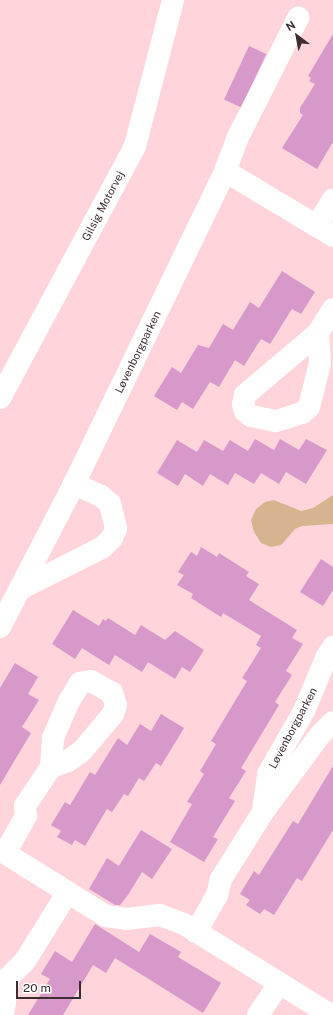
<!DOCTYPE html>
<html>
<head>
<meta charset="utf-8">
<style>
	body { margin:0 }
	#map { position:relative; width:333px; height:1015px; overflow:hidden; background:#ffd4db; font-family:"Public Sans",sans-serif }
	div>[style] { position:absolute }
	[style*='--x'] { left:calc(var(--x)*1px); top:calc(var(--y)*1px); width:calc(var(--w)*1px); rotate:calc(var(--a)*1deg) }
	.green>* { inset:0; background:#d5b48f }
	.building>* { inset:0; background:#d799ca; transform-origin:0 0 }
	.minor>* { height:22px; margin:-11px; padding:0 11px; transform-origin:11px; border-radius:11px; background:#fff }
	span { translate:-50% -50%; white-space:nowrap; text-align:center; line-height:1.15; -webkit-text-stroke:3.5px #fff; paint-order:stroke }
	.street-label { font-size:11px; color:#3d2d30 }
	.north { position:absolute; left:277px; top:16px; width:40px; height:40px; -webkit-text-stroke:3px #fff; paint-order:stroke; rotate:328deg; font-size:11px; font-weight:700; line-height:16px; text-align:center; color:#3d2d30 }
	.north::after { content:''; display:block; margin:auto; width:14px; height:18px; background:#3d2d30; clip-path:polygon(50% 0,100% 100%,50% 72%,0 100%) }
	.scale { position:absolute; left:16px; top:981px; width:65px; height:18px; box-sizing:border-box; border:2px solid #3d2d30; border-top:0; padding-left:5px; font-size:12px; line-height:14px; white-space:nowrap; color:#3d2d30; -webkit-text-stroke:3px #fff; paint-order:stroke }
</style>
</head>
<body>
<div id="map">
	<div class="green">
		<i style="clip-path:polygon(333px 495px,333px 524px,302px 526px,295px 529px,281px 545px,271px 547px,261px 543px,254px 532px,251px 520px,256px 509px,265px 502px,274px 500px,301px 511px,313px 508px)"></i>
	</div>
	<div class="building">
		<i style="clip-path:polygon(333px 34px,333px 142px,317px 169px,282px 148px,303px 115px,300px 113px,300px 108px,315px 84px,309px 81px,311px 78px,308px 76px)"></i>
		<i style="left:249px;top:46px;width:19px;height:59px;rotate:25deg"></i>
		<i style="clip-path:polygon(282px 271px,315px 292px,301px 314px,292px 309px,270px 344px,261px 339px,244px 366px,235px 360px,219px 387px,210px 382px,193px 409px,182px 402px,177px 410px,154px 396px,172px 367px,181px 373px,198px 345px,209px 348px,223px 324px,233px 330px,250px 302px,259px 308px)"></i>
		<i style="clip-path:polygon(255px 439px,274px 450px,280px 439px,299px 450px,306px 439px,327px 450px,306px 484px,286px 472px,279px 484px,261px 473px,254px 484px,235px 473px,228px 485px,210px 474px,203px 486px,185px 474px,178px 486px,157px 473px,177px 440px,197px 452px,204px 440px,223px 451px,230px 440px,248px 451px)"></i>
		<i style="clip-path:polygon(201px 547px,217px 557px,219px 553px,249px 572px,246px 576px,259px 584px,249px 600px,297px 630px,292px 638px,303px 644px,286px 671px,292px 675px,275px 702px,279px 705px,241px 768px,246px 771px,229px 798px,235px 801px,213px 837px,218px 839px,204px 862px,170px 842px,192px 804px,187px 802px,204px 774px,200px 771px,216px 744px,211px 741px,247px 681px,242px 678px,261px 648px,256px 645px,261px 636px,223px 613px,221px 617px,191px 598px,193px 594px,177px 585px,184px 575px,178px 572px,191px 552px,197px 556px)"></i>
		<i style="clip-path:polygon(321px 559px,333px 567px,333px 590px,323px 606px,300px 592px)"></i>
		<i style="clip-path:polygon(73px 610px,99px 626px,103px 619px,106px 621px,108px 618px,135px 635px,141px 625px,165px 640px,175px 631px,204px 650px,190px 672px,182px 667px,175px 679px,148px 662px,142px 672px,115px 655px,109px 665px,82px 648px,75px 659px,52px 644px)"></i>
		<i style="clip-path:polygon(15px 663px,38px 677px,28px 694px,39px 700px,22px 727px,31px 733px,0 785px,0 688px)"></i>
		<i style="clip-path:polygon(161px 714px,184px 728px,161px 766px,156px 763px,144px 781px,139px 778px,128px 796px,124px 794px,112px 812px,107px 809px,85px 846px,75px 840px,72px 845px,57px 837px,61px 831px,51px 825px,65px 802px,70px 805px,90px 772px,95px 775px,118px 738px,127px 745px,140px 724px,151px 731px)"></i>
		<i style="clip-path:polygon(333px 766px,333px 830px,302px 881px,297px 878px,274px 915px,264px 909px,260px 914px,246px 905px,250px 900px,240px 894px,254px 871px,259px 875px,293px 821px,298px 824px)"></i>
		<i style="clip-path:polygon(141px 830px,172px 849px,152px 879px,142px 872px,128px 895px,120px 905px,115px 905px,89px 889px,107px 858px,119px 866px)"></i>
		<i style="clip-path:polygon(95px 924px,139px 952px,150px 934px,181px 952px,178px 957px,221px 983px,203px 1013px,115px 958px,106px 973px,93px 965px,63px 1015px,28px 1015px,50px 979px,41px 974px,55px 951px,72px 962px)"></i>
	</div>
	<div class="minor">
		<i style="--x:225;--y:171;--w:34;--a:-69"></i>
		<i style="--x:237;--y:139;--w:136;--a:-63.2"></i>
		<i style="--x:317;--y:226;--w:31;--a:-59"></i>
		<i style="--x:318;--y:333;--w:30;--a:86"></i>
		<i style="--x:320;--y:363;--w:45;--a:104"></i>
		<i style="--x:309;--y:407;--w:9;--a:139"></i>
		<i style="--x:302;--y:413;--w:28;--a:163"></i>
		<i style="--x:275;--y:421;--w:25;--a:-168"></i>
		<i style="--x:251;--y:416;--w:8;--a:-140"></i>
		<i style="--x:245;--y:411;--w:7;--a:-106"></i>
		<i style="--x:243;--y:404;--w:9;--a:-77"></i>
		<i style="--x:245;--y:395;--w:96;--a:-40.3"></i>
		<i style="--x:318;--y:333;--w:28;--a:-58"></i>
		<i style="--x:0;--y:398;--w:286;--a:-61.8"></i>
		<i style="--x:135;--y:146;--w:151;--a:-75.4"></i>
		<i style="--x:20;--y:589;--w:93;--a:-26.8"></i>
		<i style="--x:103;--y:547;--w:13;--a:-45"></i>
		<i style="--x:112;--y:538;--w:11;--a:-68"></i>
		<i style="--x:116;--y:528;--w:25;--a:-104"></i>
		<i style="--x:110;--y:504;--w:12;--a:-138"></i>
		<i style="--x:101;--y:496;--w:30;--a:-156"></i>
		<i style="--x:0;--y:627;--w:161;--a:-62.6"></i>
		<i style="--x:74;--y:484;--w:348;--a:-64.2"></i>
		<i style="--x:225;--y:171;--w:126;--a:31"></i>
		<i style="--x:263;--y:811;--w:37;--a:-82"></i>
		<i style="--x:268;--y:774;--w:73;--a:-60.3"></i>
		<i style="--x:304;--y:711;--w:60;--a:-67.3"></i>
		<i style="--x:327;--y:656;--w:11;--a:-56"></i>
		<i style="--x:0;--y:850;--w:125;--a:31.9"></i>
		<i style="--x:106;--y:916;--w:21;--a:8"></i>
		<i style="--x:127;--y:919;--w:33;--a:-7"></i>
		<i style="--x:160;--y:915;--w:26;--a:21"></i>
		<i style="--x:184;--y:924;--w:173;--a:31.8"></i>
		<i style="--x:5;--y:853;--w:43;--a:-60.4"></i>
		<i style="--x:26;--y:816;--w:10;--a:-96"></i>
		<i style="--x:25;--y:806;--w:47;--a:-56.3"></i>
		<i style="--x:51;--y:767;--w:18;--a:-19"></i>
		<i style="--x:68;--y:761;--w:17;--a:-36"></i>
		<i style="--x:82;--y:751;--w:48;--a:-50"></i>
		<i style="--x:113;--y:714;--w:9;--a:-72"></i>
		<i style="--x:116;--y:705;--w:13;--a:-108"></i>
		<i style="--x:112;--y:693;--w:24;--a:-150"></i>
		<i style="--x:91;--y:681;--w:11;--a:170"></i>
		<i style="--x:80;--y:683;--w:21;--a:121"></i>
		<i style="--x:69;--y:701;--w:40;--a:113.4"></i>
		<i style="--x:53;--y:738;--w:29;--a:94"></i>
		<i style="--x:196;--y:932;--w:43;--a:-60.4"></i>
		<i style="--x:217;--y:895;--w:16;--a:-76"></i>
		<i style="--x:221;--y:879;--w:79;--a:-57.9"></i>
		<i style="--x:263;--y:812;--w:96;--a:-53.5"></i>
		<i style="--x:320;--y:735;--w:18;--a:-45"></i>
		<i style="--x:0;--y:986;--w:35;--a:-45"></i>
		<i style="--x:25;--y:961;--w:81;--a:-58.1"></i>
		<i style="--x:3;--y:1015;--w:36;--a:-81"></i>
		<i style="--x:258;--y:1015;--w:37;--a:-56"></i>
	</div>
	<div class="street-label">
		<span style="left:103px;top:206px;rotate:-62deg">Gilsig Motorvej</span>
		<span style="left:138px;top:352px;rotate:-64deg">Løvenborgparken</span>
		<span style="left:293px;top:728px;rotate:-62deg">Løvenborgparken</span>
	</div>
	<div class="north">N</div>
	<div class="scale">20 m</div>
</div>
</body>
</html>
